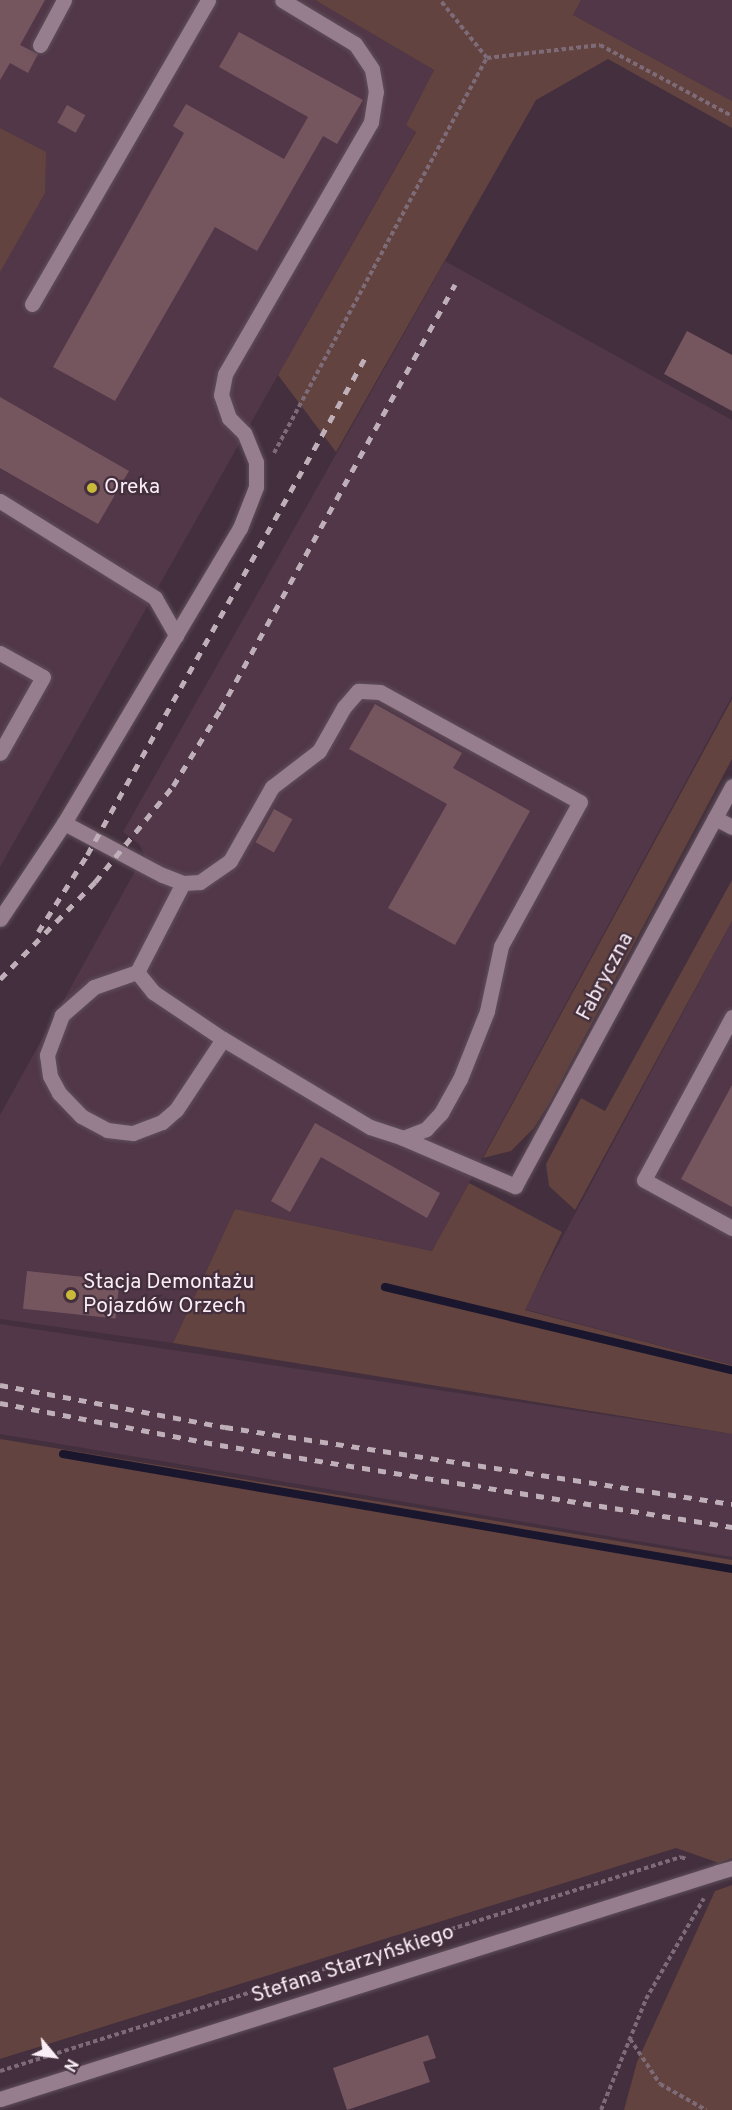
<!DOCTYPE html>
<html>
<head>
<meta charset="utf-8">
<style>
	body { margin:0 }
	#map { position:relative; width:732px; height:2110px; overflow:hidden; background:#432f3d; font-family:Overpass,sans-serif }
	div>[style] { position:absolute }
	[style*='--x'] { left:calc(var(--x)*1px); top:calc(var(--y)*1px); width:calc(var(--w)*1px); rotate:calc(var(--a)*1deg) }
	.built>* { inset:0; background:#513748 }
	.green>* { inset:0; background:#62433f }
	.stream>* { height:8px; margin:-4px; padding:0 4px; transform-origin:4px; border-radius:4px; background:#1a162d }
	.building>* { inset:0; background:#76565e; transform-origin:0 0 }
	.path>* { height:4px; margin-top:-2px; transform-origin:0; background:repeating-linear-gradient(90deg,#7d6b77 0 4.5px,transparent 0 7.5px) }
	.roads { filter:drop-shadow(0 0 2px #5f4f5a) drop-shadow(0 0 2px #5f4f5a) }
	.service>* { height:15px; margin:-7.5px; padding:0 7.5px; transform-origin:7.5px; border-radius:7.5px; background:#967e8e }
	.minor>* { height:15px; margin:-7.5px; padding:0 7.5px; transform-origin:7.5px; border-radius:7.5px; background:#967e8e }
	.rail>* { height:4.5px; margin-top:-2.25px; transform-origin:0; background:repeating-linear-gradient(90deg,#bfafb9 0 8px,transparent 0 16px) }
	.dots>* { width:16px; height:16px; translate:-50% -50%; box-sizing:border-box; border:3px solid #432f3d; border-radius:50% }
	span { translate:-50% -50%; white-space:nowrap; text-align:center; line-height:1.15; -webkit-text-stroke:4.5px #432f3d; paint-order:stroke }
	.poi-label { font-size:21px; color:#faedf5 }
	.left { translate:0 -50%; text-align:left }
	.street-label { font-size:21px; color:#faedf5 }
	.north { position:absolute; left:24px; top:2026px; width:60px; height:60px; -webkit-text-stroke:4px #432f3d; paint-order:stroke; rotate:119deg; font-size:16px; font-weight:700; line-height:24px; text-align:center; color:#faedf5 }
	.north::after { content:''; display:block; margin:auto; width:21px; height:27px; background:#faedf5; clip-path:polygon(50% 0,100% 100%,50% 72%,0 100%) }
</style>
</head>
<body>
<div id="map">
	<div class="built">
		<i style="clip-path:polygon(0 0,315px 0,434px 70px,407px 125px,416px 131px,0 867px)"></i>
		<i style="clip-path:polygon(581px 0,732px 0,732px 101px,573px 15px)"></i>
		<i style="clip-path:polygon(445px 261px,732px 420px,732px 696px,432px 1251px,235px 1209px,173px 1343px,0 1319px,0 1115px,144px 855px,139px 844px,123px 832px)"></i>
		<i style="clip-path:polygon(732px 921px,732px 1365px,524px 1309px)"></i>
		<i style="clip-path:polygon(0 1324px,732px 1434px,732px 1557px,0 1434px)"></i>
	</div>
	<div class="green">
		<i style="clip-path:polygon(315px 0,581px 0,573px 15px,732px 101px,732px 128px,608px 59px,536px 100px,336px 452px,278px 375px,416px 132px,406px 125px,434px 70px)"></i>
		<i style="clip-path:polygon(0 128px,46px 152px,45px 193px,0 272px)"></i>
		<i style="clip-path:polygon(732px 699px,732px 759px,550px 1102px,534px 1128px,511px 1151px,483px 1158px)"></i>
		<i style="clip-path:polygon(732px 880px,732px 921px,575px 1210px,549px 1186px,546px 1164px,581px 1098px,605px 1111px)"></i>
		<i style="clip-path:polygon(469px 1183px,562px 1232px,525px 1310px,732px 1365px,732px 1434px,173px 1343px,235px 1209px,432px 1251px)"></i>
		<i style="clip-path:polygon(0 1439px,732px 1560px,732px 1858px,719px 1863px,676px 1848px,0 2059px)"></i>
		<i style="clip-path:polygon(732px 1885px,732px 2110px,624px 2110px,637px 2062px,715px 1891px)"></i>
	</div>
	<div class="stream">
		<i style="--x:385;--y:1287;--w:357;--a:13.5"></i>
		<i style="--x:63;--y:1454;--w:679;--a:9.75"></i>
	</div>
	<div class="building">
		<i style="clip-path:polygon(0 0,45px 0,20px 45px,38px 54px,28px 73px,10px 63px,0 80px)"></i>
		<i style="clip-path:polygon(239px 32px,363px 100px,337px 144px,323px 136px,257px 251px,215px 227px,115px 401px,53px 367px,184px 133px,173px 126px,186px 104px,284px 159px,308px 117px,219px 67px)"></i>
		<i style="left:67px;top:105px;width:21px;height:20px;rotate:29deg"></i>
		<i style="clip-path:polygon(687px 331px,732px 355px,732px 411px,664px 374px)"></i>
		<i style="clip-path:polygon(0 397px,129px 471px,98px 524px,0 468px)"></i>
		<i style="clip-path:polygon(375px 704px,462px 753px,453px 768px,530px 811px,455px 945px,388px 908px,447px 804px,349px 749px)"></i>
		<i style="left:274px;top:809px;width:21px;height:38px;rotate:29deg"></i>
		<i style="clip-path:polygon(732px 1085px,732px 1207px,681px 1179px)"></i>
		<i style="clip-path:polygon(315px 1123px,440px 1193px,427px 1218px,321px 1157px,290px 1212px,271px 1201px)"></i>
		<i style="left:27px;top:1271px;width:93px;height:38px;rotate:6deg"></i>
		<i style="clip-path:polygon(428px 2035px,436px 2058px,423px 2062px,430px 2082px,347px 2110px,333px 2068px)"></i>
	</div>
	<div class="path">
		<i style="--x:487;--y:58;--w:114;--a:-6.6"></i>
		<i style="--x:600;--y:45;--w:150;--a:28.3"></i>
		<i style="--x:274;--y:453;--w:449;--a:-61.7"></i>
		<i style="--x:487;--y:58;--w:75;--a:-129"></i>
		<i style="--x:630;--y:2039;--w:54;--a:56.3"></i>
		<i style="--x:660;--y:2084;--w:53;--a:29.5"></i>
		<i style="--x:0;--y:2071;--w:714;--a:-17.45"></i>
		<i style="--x:681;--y:1857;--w:5;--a:22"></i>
		<i style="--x:601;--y:2110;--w:120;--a:-67.9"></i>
		<i style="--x:646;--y:1999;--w:116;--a:-60.1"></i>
	</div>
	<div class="roads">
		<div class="service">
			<i style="--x:40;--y:45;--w:51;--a:-61.9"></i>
			<i style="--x:32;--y:304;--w:351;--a:-59.9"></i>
			<i style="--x:0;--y:501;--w:183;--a:32"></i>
			<i style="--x:155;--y:598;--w:43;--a:60.4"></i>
			<i style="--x:0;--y:653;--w:49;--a:29.2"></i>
			<i style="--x:43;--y:677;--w:87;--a:119.5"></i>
			<i style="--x:715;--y:818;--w:19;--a:28"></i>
			<i style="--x:183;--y:883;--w:100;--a:117.3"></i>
			<i style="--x:137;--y:972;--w:46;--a:160.8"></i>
			<i style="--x:94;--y:987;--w:43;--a:138.8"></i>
			<i style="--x:62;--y:1015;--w:43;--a:110.6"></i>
			<i style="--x:47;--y:1055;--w:21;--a:82"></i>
			<i style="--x:50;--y:1076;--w:19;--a:62"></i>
			<i style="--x:59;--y:1093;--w:32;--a:46"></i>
			<i style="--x:81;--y:1116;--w:30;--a:28"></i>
			<i style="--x:107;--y:1130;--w:26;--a:7"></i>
			<i style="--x:133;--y:1133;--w:31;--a:-21"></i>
			<i style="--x:162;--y:1122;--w:18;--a:-41"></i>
			<i style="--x:176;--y:1110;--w:85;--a:-56.5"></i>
			<i style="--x:137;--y:972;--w:26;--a:51"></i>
			<i style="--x:153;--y:992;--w:84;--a:33.9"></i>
			<i style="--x:223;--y:1039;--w:171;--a:30.9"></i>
			<i style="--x:370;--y:1127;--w:35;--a:18"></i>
			<i style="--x:403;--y:1138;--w:25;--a:-21"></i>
			<i style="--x:426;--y:1129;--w:22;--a:-47"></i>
			<i style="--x:441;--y:1113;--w:39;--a:-61"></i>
			<i style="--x:460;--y:1079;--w:73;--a:-68.3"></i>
			<i style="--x:487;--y:1011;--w:66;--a:-77.8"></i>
			<i style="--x:501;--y:946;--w:164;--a:-61.3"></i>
			<i style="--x:580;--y:802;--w:228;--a:-151.2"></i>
			<i style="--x:380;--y:692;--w:22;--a:-177"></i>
			<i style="--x:358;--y:691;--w:21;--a:131"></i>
			<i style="--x:344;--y:707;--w:51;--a:119.6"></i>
			<i style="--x:319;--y:751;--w:59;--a:142.5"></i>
			<i style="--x:272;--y:787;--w:85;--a:119.6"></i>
			<i style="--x:230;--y:861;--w:37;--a:145"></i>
			<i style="--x:200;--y:882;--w:17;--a:177"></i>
			<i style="--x:183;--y:883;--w:22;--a:-159"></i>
			<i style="--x:162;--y:875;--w:111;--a:-152"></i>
			<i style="--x:64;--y:823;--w:344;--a:-59.2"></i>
			<i style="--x:240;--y:528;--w:44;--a:-68.7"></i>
			<i style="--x:256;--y:487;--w:25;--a:-90"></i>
			<i style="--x:256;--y:462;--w:31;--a:-112"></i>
			<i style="--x:244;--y:433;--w:21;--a:-135"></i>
			<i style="--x:229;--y:418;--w:24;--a:-109"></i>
			<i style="--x:221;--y:395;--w:21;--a:-79"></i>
			<i style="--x:225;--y:374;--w:291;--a:-59.9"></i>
			<i style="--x:371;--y:122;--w:30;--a:-81"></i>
			<i style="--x:376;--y:92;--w:23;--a:-100"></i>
			<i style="--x:372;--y:69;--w:30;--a:-124"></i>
			<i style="--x:355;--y:44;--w:85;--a:-148.9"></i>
			<i style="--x:732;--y:1017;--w:185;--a:118.4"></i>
			<i style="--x:644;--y:1180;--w:100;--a:28.6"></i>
			<i style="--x:403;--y:1138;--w:122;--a:23.2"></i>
			<i style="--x:718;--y:1872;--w:15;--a:-16"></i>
		</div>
		<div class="minor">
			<i style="--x:0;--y:919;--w:115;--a:-56.3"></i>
			<i style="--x:515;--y:1186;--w:455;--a:-61.5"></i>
			<i style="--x:0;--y:2099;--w:753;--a:-17.54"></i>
		</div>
	</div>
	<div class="rail">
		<i style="--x:38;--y:932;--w:91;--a:-57.5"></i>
		<i style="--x:87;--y:855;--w:572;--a:-60.79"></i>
		<i style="--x:0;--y:979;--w:136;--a:-45.6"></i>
		<i style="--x:95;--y:882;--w:124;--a:-50.9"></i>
		<i style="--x:173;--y:786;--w:89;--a:-58.3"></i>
		<i style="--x:220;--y:710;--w:486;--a:-61.1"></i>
		<i style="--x:0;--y:1385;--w:229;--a:10.6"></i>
		<i style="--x:225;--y:1427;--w:513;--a:8.64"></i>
		<i style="--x:0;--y:1403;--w:224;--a:10.8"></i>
		<i style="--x:220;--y:1445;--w:519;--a:9.1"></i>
	</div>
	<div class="dots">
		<i style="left:92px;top:488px;background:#c9ba3a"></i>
		<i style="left:71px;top:1295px;background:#c9ba3a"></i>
	</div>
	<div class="poi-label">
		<span class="left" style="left:104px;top:488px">Oreka</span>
		<span class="left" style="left:83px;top:1295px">Stacja Demontażu<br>Pojazdów Orzech</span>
	</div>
	<div class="street-label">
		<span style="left:606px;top:977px;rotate:-62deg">Fabryczna</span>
		<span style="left:353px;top:1965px;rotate:-18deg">Stefana Starzyńskiego</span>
	</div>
	<div class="north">N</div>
</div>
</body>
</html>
